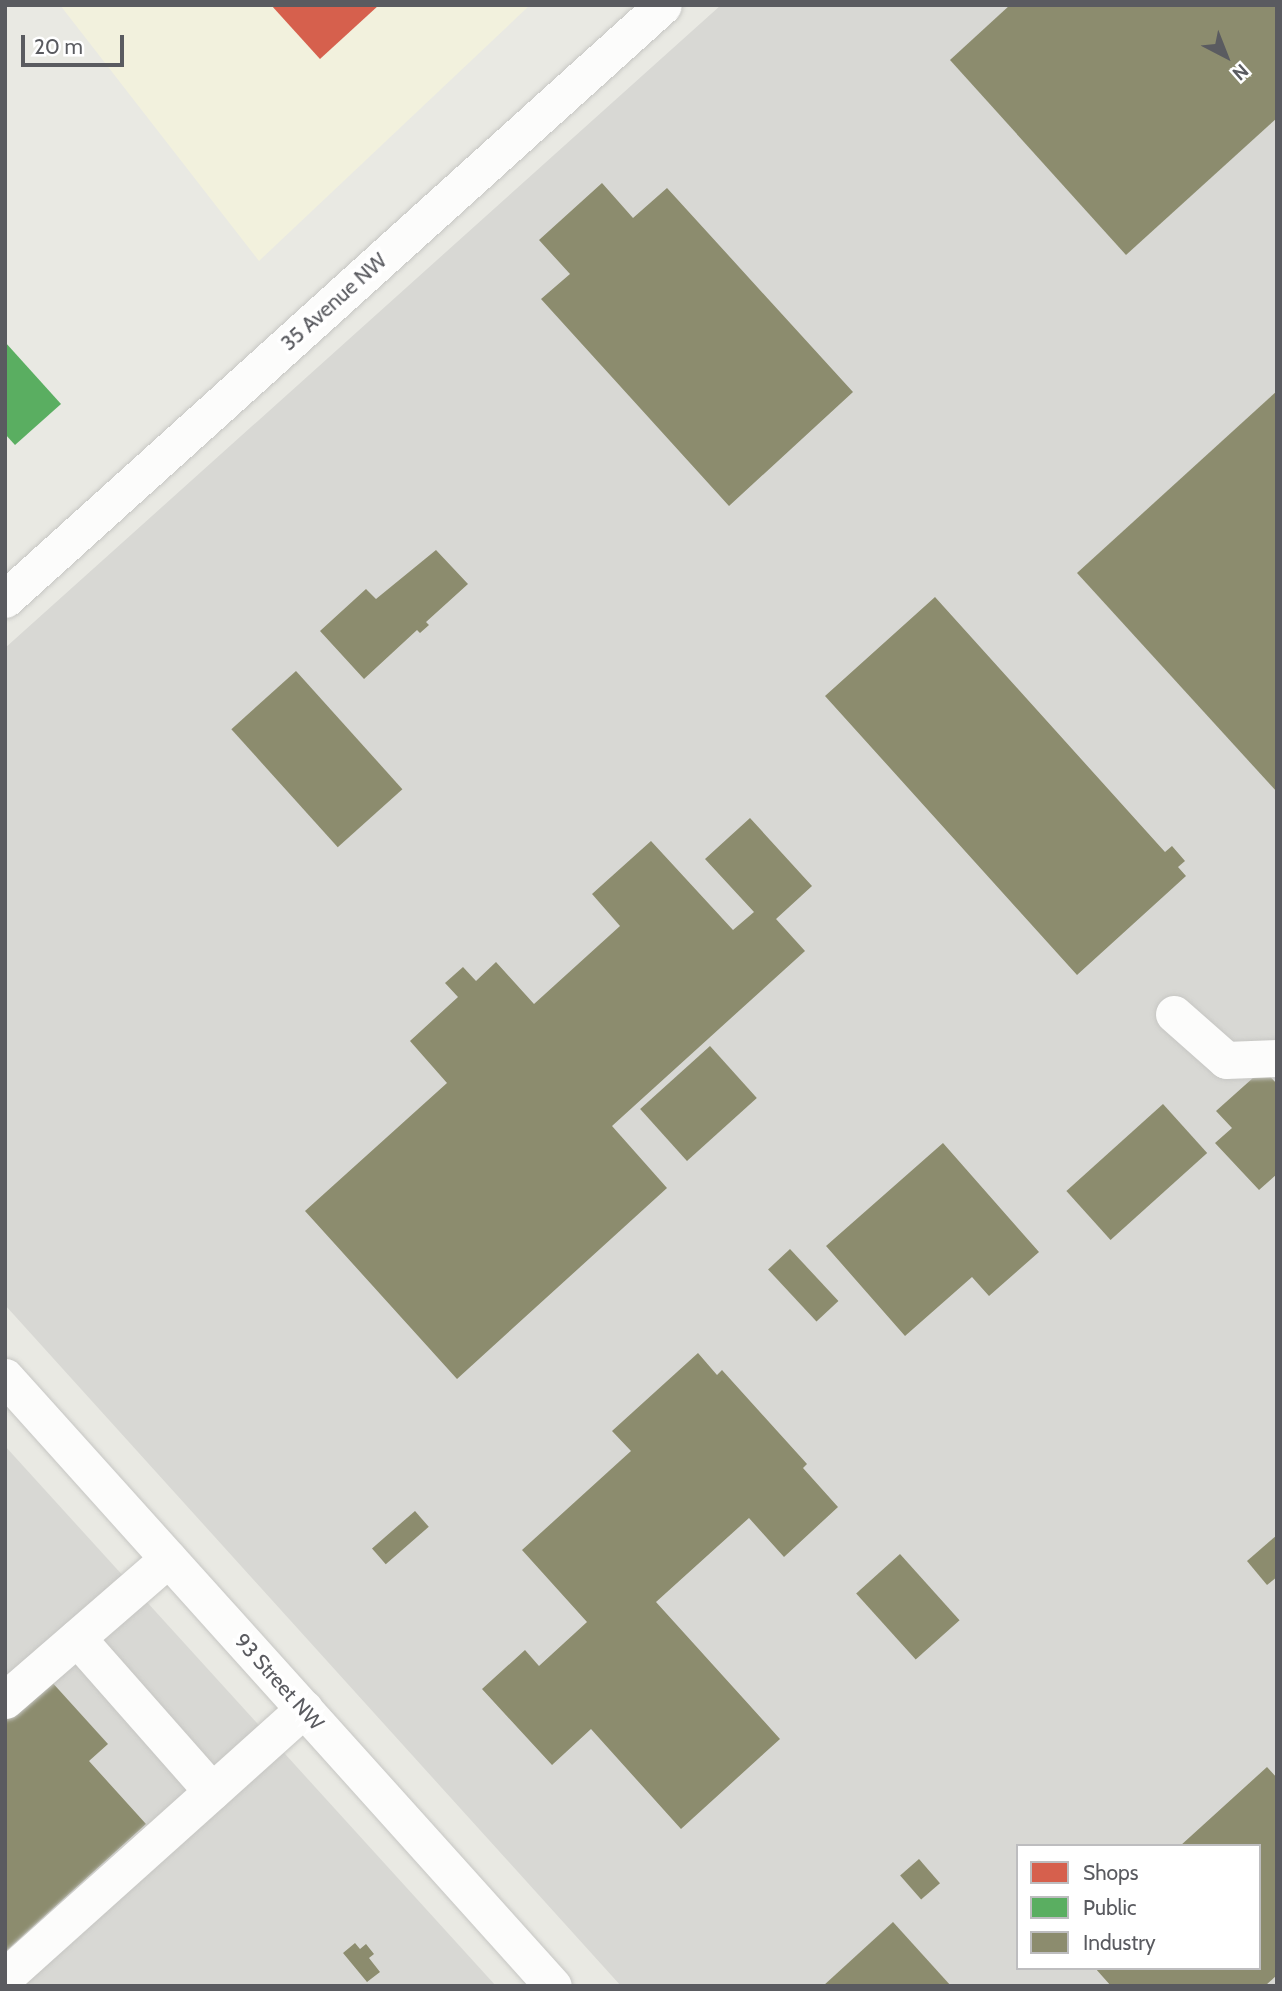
<!DOCTYPE html>
<html>
<head>
<meta charset="utf-8">
<style>
	body { margin:0 }
	#map { position:relative; width:1282px; height:1991px; overflow:hidden; background:#e9e9e3; font-family:Cabin,sans-serif }
	div>[style] { position:absolute }
	[style*='--x'] { left:calc(var(--x)*1px); top:calc(var(--y)*1px); width:calc(var(--w)*1px); rotate:calc(var(--a)*1deg) }
	.commercial>* { inset:0; background:#f2f1dd }
	.industrial>* { inset:0; background:#d8d8d4 }
	.shops>* { inset:0; background:#d6604d }
	.public>* { inset:0; background:#5aae61 }
	.industry>* { inset:0; background:#8c8c6e; transform-origin:0 0 }
	.roads { filter:drop-shadow(0 0 2px #c6c6c3) drop-shadow(0 0 2px #c6c6c3) }
	.minor>* { height:37px; margin:-18.5px; padding:0 18.5px; transform-origin:18.5px; border-radius:18.5px; background:#fcfcfb }
	span { translate:-50% -50%; white-space:nowrap; text-align:center; line-height:1.15; -webkit-text-stroke:7px #fff; paint-order:stroke }
	.street-label { font-size:21px; color:#5a5b60 }
	.frame { position:absolute; inset:0; border:7px solid #5a5b60; pointer-events:none }
	.legend { position:absolute; left:1016px; top:1844px; width:245px; height:126px; box-sizing:border-box; background:#fff; border:2px solid #bdbdbf; margin:0; padding:9px 12px; list-style:none; font-size:21px; color:#5a5b60 }
	.legend li { display:flex; align-items:center; gap:14px; height:35px }
	.legend b { width:35px; border:2px solid #bdbdbf }
	.north { position:absolute; left:1191px; top:21px; width:70px; height:70px; -webkit-text-stroke:5px #fff; paint-order:stroke; rotate:138deg; font-size:19px; font-weight:700; line-height:28px; text-align:center; color:#5a5b60 }
	.north::after { content:''; display:block; margin:auto; width:24px; height:32px; background:#5a5b60; clip-path:polygon(50% 0,100% 100%,50% 72%,0 100%) }
	.scale { position:absolute; left:21px; top:35px; width:103px; height:32px; box-sizing:border-box; border:4px solid #5a5b60; border-top:0; padding-left:9px; font-size:21px; line-height:24px; white-space:nowrap; color:#5a5b60; -webkit-text-stroke:5px #fff; paint-order:stroke }
</style>
</head>
<body>
<div id="map">
	<div class="commercial">
		<i style="clip-path:polygon(60px 5px,530px 5px,259px 261px)"></i>
	</div>
	<div class="industrial">
		<i style="clip-path:polygon(evenodd,721px 5px,1277px 5px,1277px 1986px,621px 1986px,5px 1305px,5px 648px,721px 5px,1018px 1846px,1259px 1846px,1259px 1968px,1018px 1968px,1018px 1846px)"></i>
		<i style="clip-path:polygon(5px 1446px,496px 1986px,5px 1986px)"></i>
	</div>
	<div class="shops">
		<i style="clip-path:polygon(271px 5px,379px 5px,320px 59px)"></i>
	</div>
	<div class="public">
		<i style="clip-path:polygon(5px 342px,61px 404px,15px 445px,5px 434px)"></i>
	</div>
	<div class="industry">
		<i style="clip-path:polygon(1010px 5px,1277px 5px,1277px 118px,1126px 255px,950px 60px)"></i>
		<i style="clip-path:polygon(602px 183px,633px 218px,667px 188px,853px 392px,729px 506px,541px 299px,570px 274px,539px 240px)"></i>
		<i style="clip-path:polygon(1277px 391px,1277px 792px,1077px 573px)"></i>
		<i style="clip-path:polygon(436px 550px,468px 584px,426px 622px,429px 625px,420px 633px,417px 630px,364px 679px,320px 631px,366px 589px,376px 599px)"></i>
		<i style="clip-path:polygon(935px 597px,1165px 852px,1172px 846px,1185px 861px,1178px 867px,1186px 876px,1077px 975px,825px 696px)"></i>
		<i style="left:296px;top:671px;width:159px;height:87px;rotate:48deg"></i>
		<i style="clip-path:polygon(750px 818px,812px 886px,776px 919px,805px 951px,612px 1126px,667px 1188px,457px 1379px,305px 1211px,447px 1083px,410px 1041px,458px 997px,445px 983px,463px 967px,476px 981px,496px 962px,534px 1004px,620px 926px,592px 894px,651px 841px,733px 930px,754px 912px,705px 859px)"></i>
		<i style="left:710px;top:1046px;width:70px;height:94px;rotate:48deg"></i>
		<i style="clip-path:polygon(1263px 1069px,1277px 1084px,1277px 1174px,1259px 1190px,1215px 1143px,1232px 1128px,1216px 1111px)"></i>
		<i style="left:1163px;top:1104px;width:66px;height:130px;rotate:48deg"></i>
		<i style="clip-path:polygon(943px 1143px,1039px 1252px,989px 1296px,972px 1277px,905px 1336px,826px 1246px)"></i>
		<i style="left:790px;top:1249px;width:71px;height:30px;rotate:47deg"></i>
		<i style="clip-path:polygon(698px 1353px,717px 1375px,722px 1370px,807px 1464px,803px 1468px,838px 1507px,784px 1557px,749px 1518px,656px 1602px,780px 1739px,681px 1829px,591px 1729px,552px 1765px,482px 1689px,525px 1650px,539px 1666px,587px 1622px,522px 1550px,631px 1451px,612px 1431px)"></i>
		<i style="left:415px;top:1511px;width:21px;height:57px;rotate:49deg"></i>
		<i style="clip-path:polygon(1277px 1535px,1277px 1577px,1267px 1585px,1247px 1561px)"></i>
		<i style="left:900px;top:1554px;width:89px;height:59px;rotate:48deg"></i>
		<i style="clip-path:polygon(50px 1680px,108px 1744px,89px 1761px,146px 1824px,5px 1952px,5px 1720px)"></i>
		<i style="clip-path:polygon(1267px 1767px,1277px 1778px,1277px 1975px,1265px 1986px,1111px 1986px,1095px 1968px,1259px 1968px,1259px 1846px,1180px 1846px)"></i>
		<i style="left:919px;top:1859px;width:32px;height:25px;rotate:49deg"></i>
		<i style="clip-path:polygon(893px 1922px,951px 1986px,823px 1986px)"></i>
		<i style="clip-path:polygon(355px 1943px,360px 1949px,366px 1944px,374px 1954px,369px 1958px,380px 1972px,367px 1982px,343px 1953px)"></i>
	</div>
	<div class="roads">
		<div class="minor">
			<i style="--x:5;--y:599;--w:886;--a:-42.07"></i>
			<i style="--x:1174;--y:1014;--w:69;--a:41.5"></i>
			<i style="--x:1226;--y:1060;--w:51;--a:-2.2"></i>
			<i style="--x:5;--y:1377;--w:819;--a:48.02"></i>
			<i style="--x:77;--y:1638;--w:204;--a:48.6"></i>
			<i style="--x:5;--y:1700;--w:216;--a:-40.9"></i>
			<i style="--x:5;--y:1977;--w:402;--a:-41.9"></i>
		</div>
	</div>
	<div class="street-label">
		<span style="left:334px;top:302px;rotate:-42deg">35 Avenue NW</span>
		<span style="left:279px;top:1682px;rotate:48deg">93 Street NW</span>
	</div>
	<div class="frame"></div>
	<ul class="legend">
	<li><b style="height:19px;background:#d6604d"></b>Shops</li>
	<li><b style="height:19px;background:#5aae61"></b>Public</li>
	<li><b style="height:19px;background:#8c8c6e"></b>Industry</li>
	</ul>
	<div class="north">N</div>
	<div class="scale">20 m</div>
</div>
</body>
</html>
